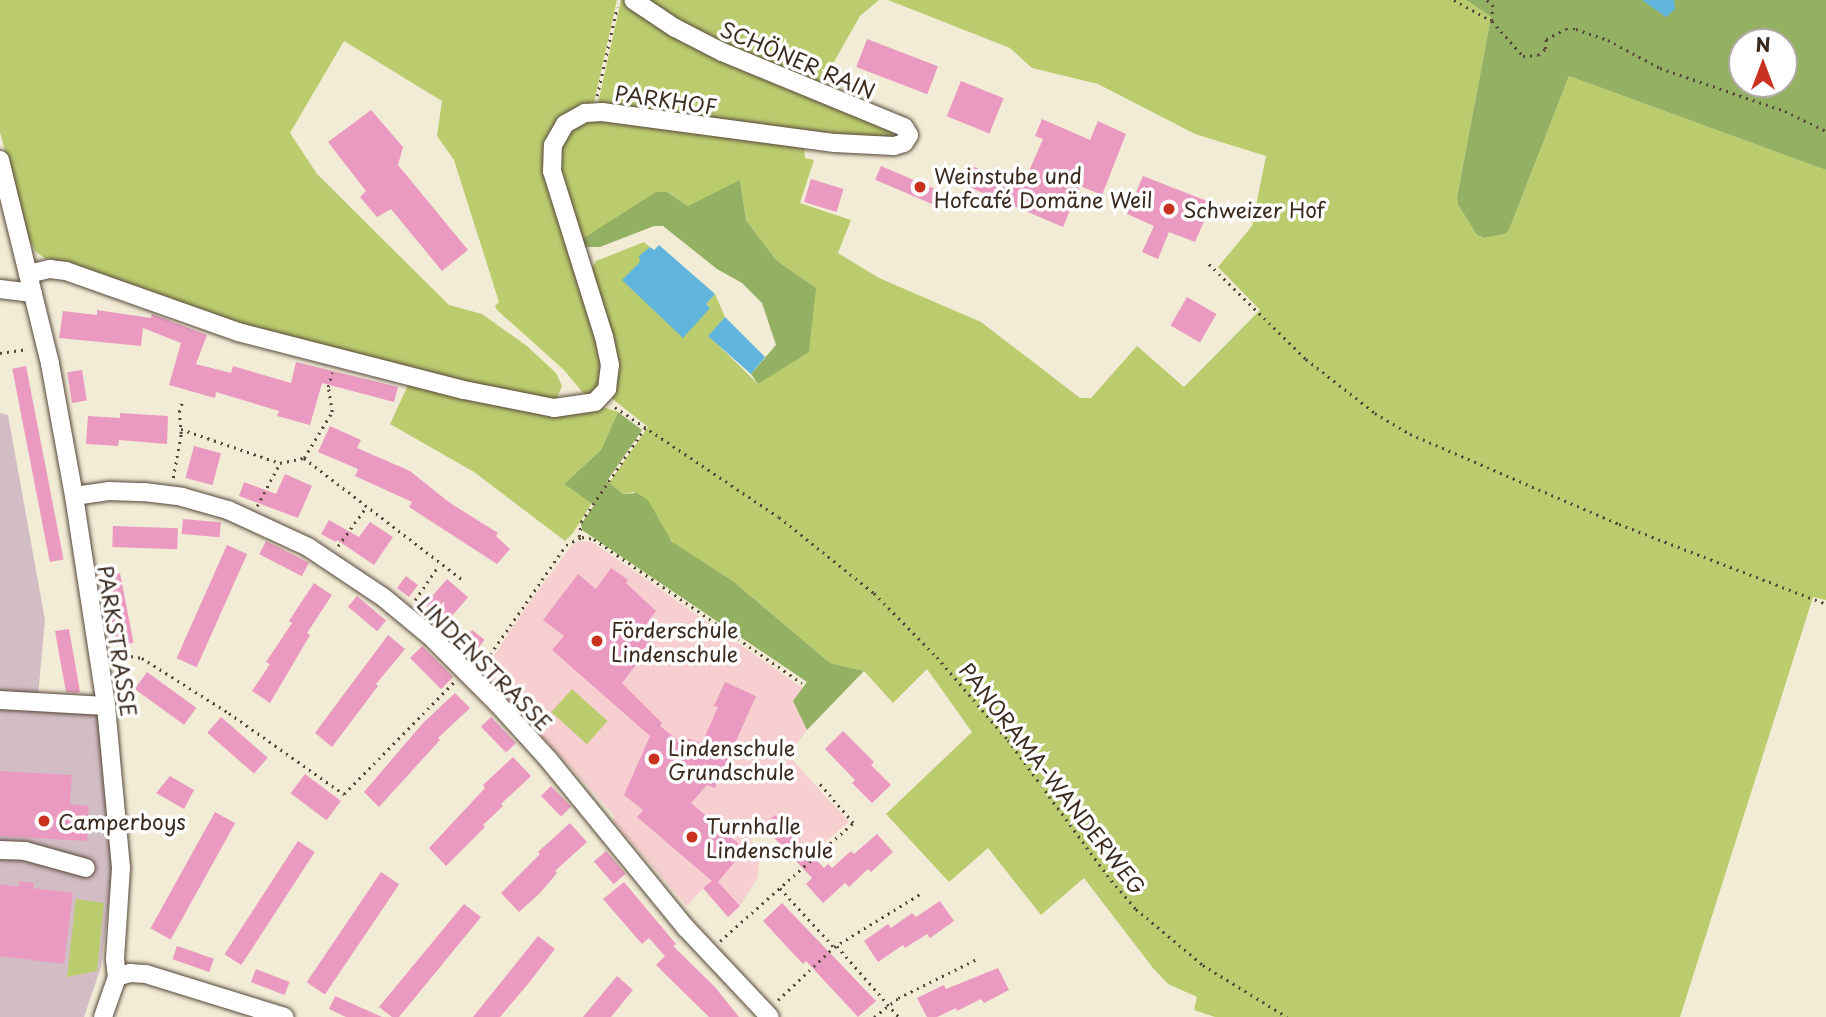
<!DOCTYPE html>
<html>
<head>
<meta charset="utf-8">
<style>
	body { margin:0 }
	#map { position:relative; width:1826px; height:1017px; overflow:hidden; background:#f2ecd6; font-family:"Playpen Sans",sans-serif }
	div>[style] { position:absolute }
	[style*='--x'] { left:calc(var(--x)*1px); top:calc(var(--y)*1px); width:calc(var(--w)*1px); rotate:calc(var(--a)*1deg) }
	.built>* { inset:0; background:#f7cfd0 }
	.industrial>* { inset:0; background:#d2bdc5 }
	.green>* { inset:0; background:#bbcc6f; transform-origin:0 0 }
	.forest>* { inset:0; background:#94b062 }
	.water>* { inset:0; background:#61b4dc }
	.building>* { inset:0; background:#ea9ac0; transform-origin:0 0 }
	.path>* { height:2.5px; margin-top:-1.25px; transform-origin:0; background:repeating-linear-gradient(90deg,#56473a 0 2px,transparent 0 7px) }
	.roads { filter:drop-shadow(0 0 2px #56473a) drop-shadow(0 0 2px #56473a) }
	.minor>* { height:18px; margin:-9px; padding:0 9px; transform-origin:9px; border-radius:9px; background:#fff }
	.dots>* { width:19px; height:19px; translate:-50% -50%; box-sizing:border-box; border:4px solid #fff; border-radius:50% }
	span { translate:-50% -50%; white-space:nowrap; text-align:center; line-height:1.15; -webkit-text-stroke:7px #fff; paint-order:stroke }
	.street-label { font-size:21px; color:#3b2a1e }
	.poi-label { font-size:21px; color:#3b2a1e }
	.left { translate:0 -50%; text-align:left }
	.north { position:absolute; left:1728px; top:28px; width:70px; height:70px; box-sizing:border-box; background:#fff; border:2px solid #b1aaa5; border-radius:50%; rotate:0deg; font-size:19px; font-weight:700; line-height:28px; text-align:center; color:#3b2a1e }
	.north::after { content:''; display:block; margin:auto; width:24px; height:32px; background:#c8321e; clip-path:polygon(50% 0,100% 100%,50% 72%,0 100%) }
</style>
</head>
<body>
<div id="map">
	<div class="built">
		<i style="clip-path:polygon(579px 541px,592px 542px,803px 688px,793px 701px,807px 730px,788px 755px,849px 822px,810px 854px,763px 826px,751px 837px,759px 860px,758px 877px,740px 906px,728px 917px,703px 888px,687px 906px,613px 821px,615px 816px,483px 672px,526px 607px,571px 546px)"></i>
	</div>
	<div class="industrial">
		<i style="clip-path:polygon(0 413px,8px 415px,45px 620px,38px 696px,87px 695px,100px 698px,113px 863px,101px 967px,84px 1017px,0 1017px)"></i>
	</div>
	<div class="green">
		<i style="clip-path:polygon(0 0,617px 0,593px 107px,549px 138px,590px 302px,605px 381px,590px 396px,583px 393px,564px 370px,497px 310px,495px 306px,499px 302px,454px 160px,437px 136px,442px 101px,344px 41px,290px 133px,317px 174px,449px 305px,482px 314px,527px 346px,556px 373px,562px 386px,557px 398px,549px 402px,229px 324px,46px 259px,35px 251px,28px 237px,0 132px)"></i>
		<i style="clip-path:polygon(621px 0,879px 0,860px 16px,818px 90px,892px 130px,892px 139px,597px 108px)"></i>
		<i style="clip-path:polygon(888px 0,1466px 0,1491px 17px,1457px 197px,1458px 205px,1477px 235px,1484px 238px,1505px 234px,1509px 230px,1569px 76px,1826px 170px,1826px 600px,1813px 597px,1680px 1017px,1215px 1017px,1194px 1010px,1197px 997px,1168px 984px,1153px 968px,1084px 878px,1041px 915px,988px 848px,949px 882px,886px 814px,972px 732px,927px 669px,893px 703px,864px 671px,830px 663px,733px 581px,675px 545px,634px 492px,623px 494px,609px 483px,648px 427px,610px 397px,591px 269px,596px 261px,644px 242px,650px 247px,640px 256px,710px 308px,706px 304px,715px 294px,725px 317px,709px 336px,758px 384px,816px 288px,776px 260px,746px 220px,740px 181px,688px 206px,667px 192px,579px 241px,560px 187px,561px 139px,587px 118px,804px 144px,805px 158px,814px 160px,800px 203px,851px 220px,838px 253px,879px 278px,981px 322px,1080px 398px,1091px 398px,1137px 346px,1184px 387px,1260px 310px,1218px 267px,1252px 226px,1266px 156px,1195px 134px,1098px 84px,1032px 68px,1010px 48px)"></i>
		<i style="clip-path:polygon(409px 383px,566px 414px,600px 406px,618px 412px,601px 450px,564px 484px,592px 503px,573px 533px,565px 541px,474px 472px,390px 424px)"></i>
		<i style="left:572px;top:689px;width:48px;height:31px;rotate:42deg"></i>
		<i style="clip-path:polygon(76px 899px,104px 903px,97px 971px,67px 977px)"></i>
	</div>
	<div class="forest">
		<i style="clip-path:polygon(evenodd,1466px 0,1826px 0,1826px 170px,1569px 76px,1509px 230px,1505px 234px,1484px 238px,1477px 235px,1458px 205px,1457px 197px,1491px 17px,1466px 0,1742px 42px,1784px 42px,1784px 84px,1742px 84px,1742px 42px)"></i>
		<i style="clip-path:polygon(740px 180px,746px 220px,776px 260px,816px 288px,809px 352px,758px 384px,751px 374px,776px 345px,762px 303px,742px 283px,717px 269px,663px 226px,654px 226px,600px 247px,584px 247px,579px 241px,656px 192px,667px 192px,688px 206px)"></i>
		<i style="clip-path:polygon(618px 412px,642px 430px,607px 481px,623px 494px,637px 493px,648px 500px,672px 542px,733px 581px,830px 663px,864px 671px,807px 730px,793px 701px,807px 682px,582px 530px,581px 524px,594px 505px,564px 484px,601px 450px)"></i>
	</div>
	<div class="water">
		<i style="clip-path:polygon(1642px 0,1674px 0,1675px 9px,1666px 17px)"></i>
		<i style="clip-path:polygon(659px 245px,715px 294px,706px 304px,710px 308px,683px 338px,622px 280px,640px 262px,639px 256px,650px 247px,654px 250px)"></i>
		<i style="clip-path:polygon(725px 317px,765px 357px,751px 374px,708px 336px)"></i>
	</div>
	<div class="building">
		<i style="left:867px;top:39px;width:76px;height:30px;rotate:21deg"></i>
		<i style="left:961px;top:81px;width:46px;height:38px;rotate:22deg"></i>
		<i style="clip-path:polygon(371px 110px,403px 147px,398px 165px,468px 250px,442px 271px,391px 209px,377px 217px,360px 197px,366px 191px,328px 142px)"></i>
		<i style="clip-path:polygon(1042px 119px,1090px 140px,1098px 121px,1126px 134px,1102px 195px,1080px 186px,1063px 227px,964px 185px,972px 166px,1022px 187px,1043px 139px,1035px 136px)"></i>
		<i style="left:881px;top:166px;width:65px;height:15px;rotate:23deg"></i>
		<i style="clip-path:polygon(1143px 176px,1212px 203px,1195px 242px,1169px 232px,1158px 259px,1142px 252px,1154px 226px,1127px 214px)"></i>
		<i style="left:811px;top:179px;width:34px;height:24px;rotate:17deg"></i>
		<i style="left:1187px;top:297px;width:34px;height:33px;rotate:30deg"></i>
		<i style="clip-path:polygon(97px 310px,151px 318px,152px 314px,207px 335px,196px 364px,231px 373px,233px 366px,291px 383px,296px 362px,398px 387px,394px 402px,322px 383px,310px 425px,277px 416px,279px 411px,216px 392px,215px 398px,169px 385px,181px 343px,143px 328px,141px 346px,59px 338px,63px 311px,97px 315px)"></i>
		<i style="left:26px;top:366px;width:197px;height:14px;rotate:79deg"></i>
		<i style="left:82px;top:370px;width:31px;height:15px;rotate:81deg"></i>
		<i style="clip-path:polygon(120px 413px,168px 416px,167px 444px,119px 440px,118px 446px,86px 444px,88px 416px,120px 418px)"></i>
		<i style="clip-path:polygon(330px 426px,361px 440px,357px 448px,410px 471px,450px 503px,498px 533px,496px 536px,510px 549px,497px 564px,409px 507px,412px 502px,355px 476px,358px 469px,318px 452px)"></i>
		<i style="left:194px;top:446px;width:28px;height:33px;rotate:15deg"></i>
		<i style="clip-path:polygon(285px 474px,312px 486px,298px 518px,239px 496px,244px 482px,276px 494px)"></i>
		<i style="left:183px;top:519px;width:38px;height:15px;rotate:5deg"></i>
		<i style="clip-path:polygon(329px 520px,359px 537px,370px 522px,393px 537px,374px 565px,337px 540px,336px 542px,321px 534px)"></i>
		<i style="left:113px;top:526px;width:65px;height:21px;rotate:2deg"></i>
		<i style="left:266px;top:541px;width:48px;height:15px;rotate:27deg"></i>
		<i style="left:227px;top:545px;width:22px;height:124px;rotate:24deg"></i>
		<i style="clip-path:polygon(611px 568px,628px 580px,626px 583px,656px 611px,645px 626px,658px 636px,622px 683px,662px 723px,660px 726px,684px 745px,686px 738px,702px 743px,718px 707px,714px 706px,725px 682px,756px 696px,715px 788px,707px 785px,691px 803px,741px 846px,733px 854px,738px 858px,718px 882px,740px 906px,728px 917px,703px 888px,712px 881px,637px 817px,643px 810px,624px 795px,650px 736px,552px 650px,564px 636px,543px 620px,578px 574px,596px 589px)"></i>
		<i style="left:120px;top:573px;width:71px;height:17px;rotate:79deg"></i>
		<i style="left:406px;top:576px;width:15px;height:15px;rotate:37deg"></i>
		<i style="left:447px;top:579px;width:28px;height:34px;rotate:41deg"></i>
		<i style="clip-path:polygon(314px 583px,332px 595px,307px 633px,310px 635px,270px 703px,252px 691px,270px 664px,266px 662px,292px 623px,289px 621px)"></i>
		<i style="left:357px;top:596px;width:38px;height:14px;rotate:40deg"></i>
		<i style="clip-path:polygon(69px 629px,80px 692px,76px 693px,66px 692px,55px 631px)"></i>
		<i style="left:472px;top:630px;width:16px;height:17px;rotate:38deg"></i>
		<i style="clip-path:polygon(388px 635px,405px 649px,376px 684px,378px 686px,332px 747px,315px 733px)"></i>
		<i style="left:422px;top:646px;width:44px;height:17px;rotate:45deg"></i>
		<i style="left:147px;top:672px;width:61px;height:21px;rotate:36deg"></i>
		<i style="clip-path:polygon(455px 693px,470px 708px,438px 738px,440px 740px,379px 807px,364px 792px,423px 723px)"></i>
		<i style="left:221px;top:717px;width:62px;height:21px;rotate:41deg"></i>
		<i style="left:491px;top:717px;width:36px;height:14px;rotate:46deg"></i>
		<i style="clip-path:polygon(843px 731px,874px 762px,871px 765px,891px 785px,872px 803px,852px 783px,855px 780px,825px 749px)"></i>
		<i style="clip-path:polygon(513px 757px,531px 776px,501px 804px,503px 806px,483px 825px,485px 827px,446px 866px,429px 848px,485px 788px,483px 785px)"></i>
		<i style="clip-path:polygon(0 771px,72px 775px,70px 804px,89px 806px,87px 841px,0 836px)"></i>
		<i style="left:305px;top:774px;width:45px;height:24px;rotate:37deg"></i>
		<i style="clip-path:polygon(170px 776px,194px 790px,184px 809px,156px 793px)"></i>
		<i style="left:551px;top:786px;width:29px;height:14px;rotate:46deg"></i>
		<i style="left:215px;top:812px;width:23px;height:133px;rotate:29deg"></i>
		<i style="clip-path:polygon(775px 815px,824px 868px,828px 864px,832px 868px,851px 851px,854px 854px,877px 834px,893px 852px,871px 872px,868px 869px,849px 887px,845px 883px,823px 903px,806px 884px,812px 878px,763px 826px)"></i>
		<i style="clip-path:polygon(570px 823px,587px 842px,555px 871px,557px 873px,540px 893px,519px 912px,501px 893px,540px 854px,538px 852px)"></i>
		<i style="left:298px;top:841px;width:20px;height:135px;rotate:33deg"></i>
		<i style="left:606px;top:851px;width:30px;height:16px;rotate:49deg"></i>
		<i style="left:381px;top:872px;width:22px;height:133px;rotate:34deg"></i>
		<i style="clip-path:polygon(19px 881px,34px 883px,33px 888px,73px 893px,64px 964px,0 956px,0 884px,19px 887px)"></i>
		<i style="clip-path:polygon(624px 882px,676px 944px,673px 946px,715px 987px,739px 1017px,709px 1017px,656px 965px,665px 956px,649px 938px,642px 944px,603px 899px)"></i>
		<i style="clip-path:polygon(940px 901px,954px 921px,930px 938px,927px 934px,905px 948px,903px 945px,878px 962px,864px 941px,888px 924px,891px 928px,912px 913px,916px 917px)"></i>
		<i style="clip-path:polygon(782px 903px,876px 1001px,858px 1017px,806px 961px,803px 964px,763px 921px)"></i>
		<i style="clip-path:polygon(464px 904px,481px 917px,399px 1017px,392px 1017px,379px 1007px)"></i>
		<i style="clip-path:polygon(538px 936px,555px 949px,528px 984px,500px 1017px,473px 1017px)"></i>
		<i style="left:177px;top:946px;width:39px;height:14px;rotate:19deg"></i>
		<i style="clip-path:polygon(998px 968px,1009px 990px,984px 1003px,981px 999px,957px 1011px,956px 1008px,937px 1017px,927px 1017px,917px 998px,944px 985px,946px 989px)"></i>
		<i style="left:256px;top:969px;width:36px;height:14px;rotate:21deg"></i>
		<i style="clip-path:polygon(617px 976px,633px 990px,611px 1017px,583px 1017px)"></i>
		<i style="clip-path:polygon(335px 996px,382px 1017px,346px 1017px,329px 1009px)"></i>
	</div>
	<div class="path">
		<i style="--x:1454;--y:0;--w:43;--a:28.9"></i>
		<i style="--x:1492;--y:21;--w:47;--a:48.5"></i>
		<i style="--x:1523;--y:56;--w:15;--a:-4"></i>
		<i style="--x:1538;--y:55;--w:9;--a:-41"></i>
		<i style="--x:1545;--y:49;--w:10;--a:-84"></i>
		<i style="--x:1546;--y:39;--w:22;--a:-27"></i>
		<i style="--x:1566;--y:29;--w:10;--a:0"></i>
		<i style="--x:1576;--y:29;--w:34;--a:19"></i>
		<i style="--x:1608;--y:40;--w:59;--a:28.3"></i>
		<i style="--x:1660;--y:68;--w:132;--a:19"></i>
		<i style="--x:1785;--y:111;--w:46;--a:26"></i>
		<i style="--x:1487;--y:0;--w:8;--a:40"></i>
		<i style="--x:1493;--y:5;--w:16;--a:94"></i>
		<i style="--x:597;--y:96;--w:91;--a:-77.3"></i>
		<i style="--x:1209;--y:264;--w:136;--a:44.4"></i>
		<i style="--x:1306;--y:359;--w:88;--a:38"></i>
		<i style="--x:1375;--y:413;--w:41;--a:31"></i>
		<i style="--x:1410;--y:434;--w:228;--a:23.3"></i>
		<i style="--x:1619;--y:524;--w:222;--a:21.1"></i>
		<i style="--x:0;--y:353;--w:28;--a:-8"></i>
		<i style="--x:615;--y:407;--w:197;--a:33.9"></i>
		<i style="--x:779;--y:517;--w:122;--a:38.7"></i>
		<i style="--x:874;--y:593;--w:90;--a:45.5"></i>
		<i style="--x:937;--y:657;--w:109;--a:49.5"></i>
		<i style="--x:1008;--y:740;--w:167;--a:53.7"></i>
		<i style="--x:1107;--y:875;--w:45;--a:49.5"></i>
		<i style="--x:1136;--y:909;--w:87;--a:39.9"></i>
		<i style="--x:1203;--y:965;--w:99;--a:31.8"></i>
		<i style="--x:181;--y:429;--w:105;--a:19"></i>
		<i style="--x:280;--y:463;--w:25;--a:-12"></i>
		<i style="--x:304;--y:458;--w:200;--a:37.5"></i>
		<i style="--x:304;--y:458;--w:54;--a:-58.7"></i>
		<i style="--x:332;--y:412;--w:25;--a:-99"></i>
		<i style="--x:328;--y:387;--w:15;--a:-74"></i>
		<i style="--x:173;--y:478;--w:45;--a:-79.7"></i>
		<i style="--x:181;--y:434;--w:22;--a:-95"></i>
		<i style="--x:179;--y:412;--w:13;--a:-72"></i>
		<i style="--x:257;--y:506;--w:49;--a:-61.9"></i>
		<i style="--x:579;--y:537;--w:15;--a:-82"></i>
		<i style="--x:581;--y:522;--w:114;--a:-55.8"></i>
		<i style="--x:338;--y:546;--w:49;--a:-54.1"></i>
		<i style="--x:415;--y:600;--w:42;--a:-55.6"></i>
		<i style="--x:114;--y:659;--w:17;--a:-10"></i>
		<i style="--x:131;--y:656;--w:11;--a:10"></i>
		<i style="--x:142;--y:658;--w:103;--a:32.3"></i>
		<i style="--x:229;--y:713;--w:141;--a:35.2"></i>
		<i style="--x:344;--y:794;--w:156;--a:-45.5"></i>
		<i style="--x:482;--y:666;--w:147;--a:-55.2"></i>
		<i style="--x:566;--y:545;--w:18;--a:-27"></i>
		<i style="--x:582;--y:537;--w:12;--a:9"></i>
		<i style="--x:594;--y:539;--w:253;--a:34.7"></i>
		<i style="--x:780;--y:888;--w:80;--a:47.5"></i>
		<i style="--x:720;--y:941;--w:178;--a:-41.6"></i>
		<i style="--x:853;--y:823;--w:55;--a:-130.6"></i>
		<i style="--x:837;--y:946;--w:94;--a:48.9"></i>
		<i style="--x:778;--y:1000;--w:77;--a:-43.4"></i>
		<i style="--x:834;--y:947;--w:101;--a:-31.6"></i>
		<i style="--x:874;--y:1017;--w:31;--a:-38"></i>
		<i style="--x:898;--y:998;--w:90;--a:-26.3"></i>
	</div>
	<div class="roads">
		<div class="minor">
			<i style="--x:0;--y:160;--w:210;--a:76.2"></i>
			<i style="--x:50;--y:364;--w:134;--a:79.7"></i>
			<i style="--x:74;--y:496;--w:212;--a:81.3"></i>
			<i style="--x:106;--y:706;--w:163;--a:84.7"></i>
			<i style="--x:121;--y:868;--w:91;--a:93.8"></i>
			<i style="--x:115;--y:959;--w:18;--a:84"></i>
			<i style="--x:117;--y:977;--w:42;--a:109.3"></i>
			<i style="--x:28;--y:274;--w:23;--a:-13"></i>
			<i style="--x:50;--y:269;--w:16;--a:7"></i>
			<i style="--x:66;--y:271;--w:182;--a:19.5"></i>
			<i style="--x:238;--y:332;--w:233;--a:14.4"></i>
			<i style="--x:464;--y:390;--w:92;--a:11.3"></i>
			<i style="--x:554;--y:408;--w:41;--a:-8.3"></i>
			<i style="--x:595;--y:402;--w:18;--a:-47"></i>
			<i style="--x:607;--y:389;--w:24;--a:-83"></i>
			<i style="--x:610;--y:365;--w:29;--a:-102"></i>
			<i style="--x:604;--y:337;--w:174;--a:-107.4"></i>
			<i style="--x:552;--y:171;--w:26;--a:-88"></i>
			<i style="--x:553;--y:145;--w:24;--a:-60"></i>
			<i style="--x:565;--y:124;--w:23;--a:-29"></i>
			<i style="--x:585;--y:113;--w:17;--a:-3"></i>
			<i style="--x:602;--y:112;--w:235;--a:7.6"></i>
			<i style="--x:835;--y:143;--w:59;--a:2.9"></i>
			<i style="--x:894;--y:146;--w:10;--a:-17"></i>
			<i style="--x:904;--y:143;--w:9;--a:-58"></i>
			<i style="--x:909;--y:135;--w:9;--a:-122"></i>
			<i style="--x:904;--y:127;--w:197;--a:-157.6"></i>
			<i style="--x:722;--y:52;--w:53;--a:-152.9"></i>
			<i style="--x:675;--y:28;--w:50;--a:-146.3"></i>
			<i style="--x:0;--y:289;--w:33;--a:7"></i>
			<i style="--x:74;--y:496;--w:35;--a:-8"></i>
			<i style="--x:109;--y:491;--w:35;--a:2"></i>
			<i style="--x:144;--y:492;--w:38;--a:7"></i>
			<i style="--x:182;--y:497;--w:48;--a:15.8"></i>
			<i style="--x:228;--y:510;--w:88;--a:24.8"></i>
			<i style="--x:308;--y:547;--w:90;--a:33.7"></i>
			<i style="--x:383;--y:597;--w:60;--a:39.6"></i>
			<i style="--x:429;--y:635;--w:98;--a:45"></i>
			<i style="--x:498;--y:704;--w:74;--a:47.7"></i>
			<i style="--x:548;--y:759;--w:218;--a:50.8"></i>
			<i style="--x:686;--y:928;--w:122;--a:46.7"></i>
			<i style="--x:0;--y:700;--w:106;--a:3.2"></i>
			<i style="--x:0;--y:850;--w:25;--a:2"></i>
			<i style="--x:25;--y:851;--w:63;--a:15.6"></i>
			<i style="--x:117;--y:977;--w:14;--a:-17"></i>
			<i style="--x:130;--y:973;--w:16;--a:4"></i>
			<i style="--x:146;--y:974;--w:145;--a:17.2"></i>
		</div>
	</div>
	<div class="dots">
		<i style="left:920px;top:187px;background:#c8321e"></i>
		<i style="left:1169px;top:209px;background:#c8321e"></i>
		<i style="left:597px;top:641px;background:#c8321e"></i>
		<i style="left:654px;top:759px;background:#c8321e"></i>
		<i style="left:44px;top:821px;background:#c8321e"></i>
		<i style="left:692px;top:837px;background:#c8321e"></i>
	</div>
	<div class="street-label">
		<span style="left:798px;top:59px;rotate:23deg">SCHÖNER RAIN</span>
		<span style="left:666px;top:99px;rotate:8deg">PARKHOF</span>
		<span style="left:118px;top:641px;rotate:81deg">PARKSTRASSE</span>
		<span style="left:485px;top:663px;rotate:45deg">LINDENSTRASSE</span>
		<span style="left:1053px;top:778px;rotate:52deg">PANORAMA-WANDERWEG</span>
	</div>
	<div class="poi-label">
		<span class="left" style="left:934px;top:187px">Weinstube und<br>Hofcafé Domäne Weil</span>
		<span class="left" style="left:1183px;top:209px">Schweizer Hof</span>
		<span class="left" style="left:611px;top:641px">Förderschule<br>Lindenschule</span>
		<span class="left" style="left:668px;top:759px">Lindenschule<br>Grundschule</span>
		<span class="left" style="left:58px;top:821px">Camperboys</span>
		<span class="left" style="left:706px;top:837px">Turnhalle<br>Lindenschule</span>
	</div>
	<div class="north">N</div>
</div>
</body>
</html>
